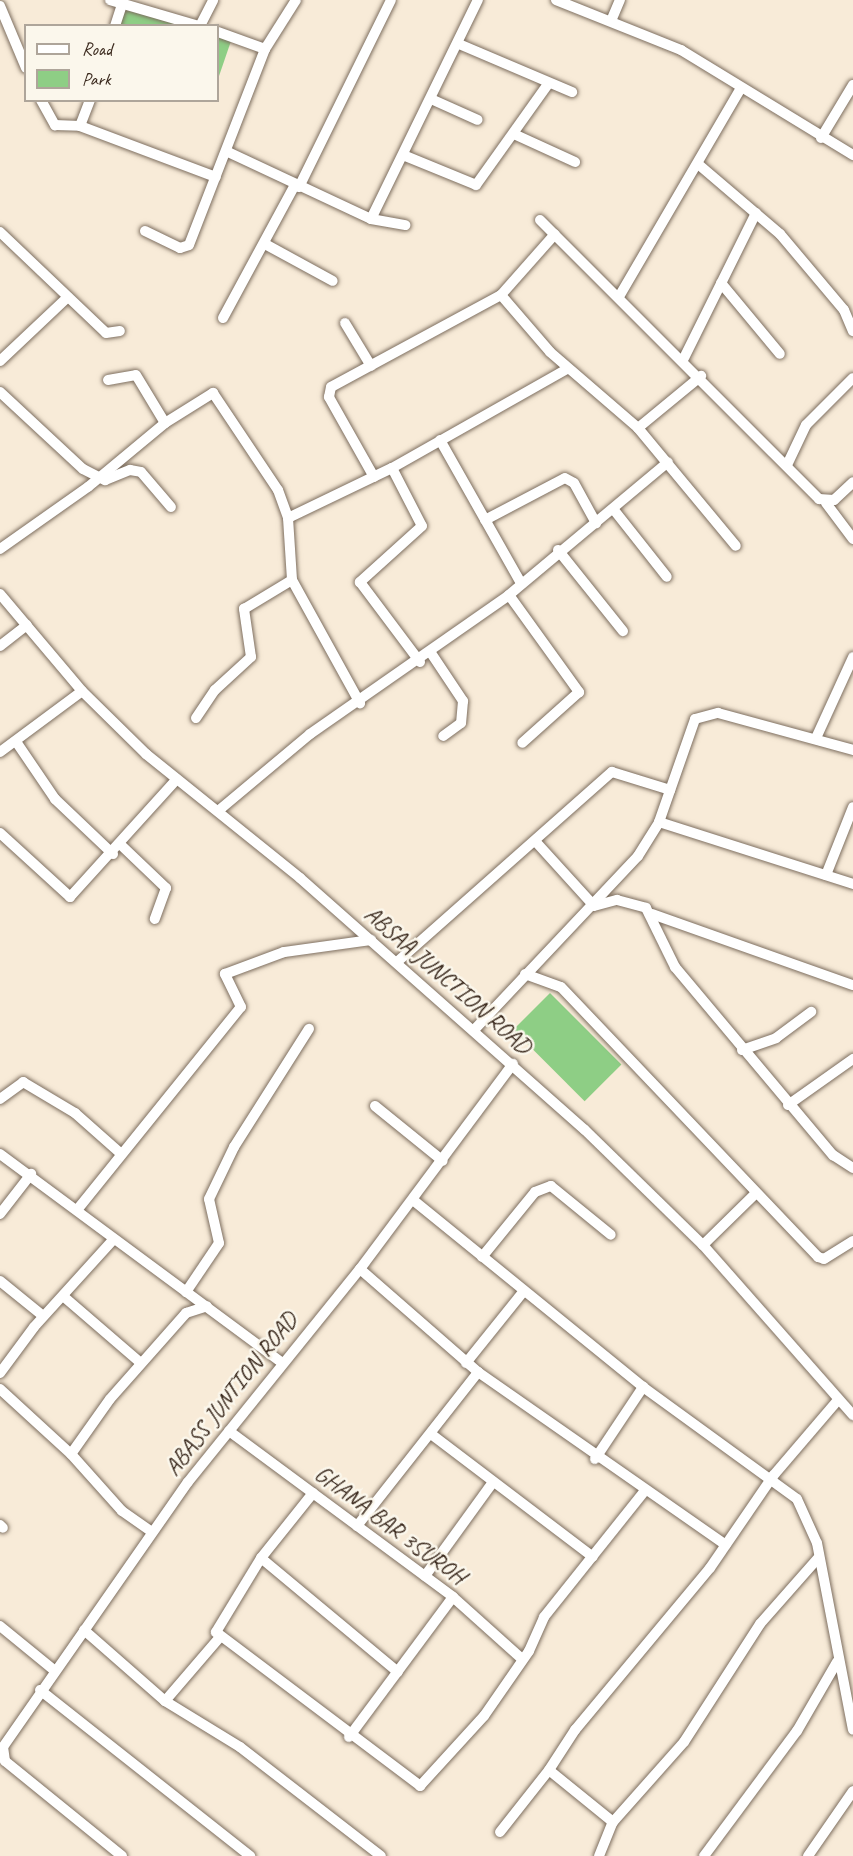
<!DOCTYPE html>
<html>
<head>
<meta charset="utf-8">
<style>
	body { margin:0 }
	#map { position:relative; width:853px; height:1856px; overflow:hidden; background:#f8ebd8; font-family:Caveat,sans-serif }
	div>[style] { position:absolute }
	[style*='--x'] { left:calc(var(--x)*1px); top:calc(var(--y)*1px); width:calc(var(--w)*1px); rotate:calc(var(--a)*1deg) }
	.green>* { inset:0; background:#8ece85; transform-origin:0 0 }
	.roads { filter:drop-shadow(0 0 2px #7d6e5f) drop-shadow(0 0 2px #7d6e5f) }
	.minor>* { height:10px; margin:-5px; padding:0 5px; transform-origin:5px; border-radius:5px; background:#fff }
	span { translate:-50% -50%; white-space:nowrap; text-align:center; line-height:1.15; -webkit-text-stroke:5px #fbf7ec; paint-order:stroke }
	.street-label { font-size:24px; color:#3b2a1e }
	.legend { position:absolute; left:24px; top:24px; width:195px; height:78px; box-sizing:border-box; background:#fbf7ec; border:2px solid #aea59a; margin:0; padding:8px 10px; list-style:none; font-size:18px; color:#3b2a1e }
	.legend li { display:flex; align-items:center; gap:12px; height:30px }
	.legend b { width:30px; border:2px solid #aea59a }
</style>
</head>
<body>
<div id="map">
	<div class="green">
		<i style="clip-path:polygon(126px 3px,188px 26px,118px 26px)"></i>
		<i style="clip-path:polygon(218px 36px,231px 41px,218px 79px)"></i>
		<i style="left:550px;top:993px;width:101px;height:52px;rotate:45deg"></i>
	</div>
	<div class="roads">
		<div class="minor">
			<i style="--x:110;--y:0;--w:93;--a:16.3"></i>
			<i style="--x:556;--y:0;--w:135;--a:21.8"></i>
			<i style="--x:681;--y:50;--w:202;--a:31.4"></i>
			<i style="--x:0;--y:6;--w:67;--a:67.2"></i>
			<i style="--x:611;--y:21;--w:23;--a:-67"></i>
			<i style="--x:115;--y:26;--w:23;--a:-72"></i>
			<i style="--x:200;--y:26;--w:29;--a:-63"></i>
			<i style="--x:218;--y:32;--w:50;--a:19.9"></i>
			<i style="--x:459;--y:44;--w:123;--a:23"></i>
			<i style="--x:431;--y:99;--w:51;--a:24.1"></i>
			<i style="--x:41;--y:100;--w:29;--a:61"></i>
			<i style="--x:55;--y:125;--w:25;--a:2"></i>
			<i style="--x:80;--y:126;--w:145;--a:20.6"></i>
			<i style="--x:80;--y:126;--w:28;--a:-69"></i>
			<i style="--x:516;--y:135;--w:65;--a:24.6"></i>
			<i style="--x:821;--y:138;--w:62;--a:-58.9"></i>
			<i style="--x:228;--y:152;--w:158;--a:25.1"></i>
			<i style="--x:371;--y:219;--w:35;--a:10"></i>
			<i style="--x:403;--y:155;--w:79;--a:22.3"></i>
			<i style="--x:476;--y:185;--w:124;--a:-54.5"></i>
			<i style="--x:698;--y:164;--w:108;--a:40.5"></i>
			<i style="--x:780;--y:234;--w:99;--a:49.9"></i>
			<i style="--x:844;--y:310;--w:23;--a:67"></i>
			<i style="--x:299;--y:187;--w:208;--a:-63.8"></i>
			<i style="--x:371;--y:219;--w:244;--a:-64"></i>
			<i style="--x:540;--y:220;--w:395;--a:45"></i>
			<i style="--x:819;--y:499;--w:15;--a:4"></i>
			<i style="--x:834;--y:500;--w:26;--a:-43"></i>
			<i style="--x:145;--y:231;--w:39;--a:26"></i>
			<i style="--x:180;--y:248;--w:9;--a:-18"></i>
			<i style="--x:189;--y:245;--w:210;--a:-68.8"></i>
			<i style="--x:265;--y:49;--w:58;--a:-57.7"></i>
			<i style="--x:0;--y:232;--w:146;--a:43.6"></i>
			<i style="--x:106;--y:333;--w:14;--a:-8"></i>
			<i style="--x:265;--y:244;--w:77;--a:28.6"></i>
			<i style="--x:721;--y:283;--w:92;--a:50.3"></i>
			<i style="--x:501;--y:295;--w:75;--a:49.3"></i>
			<i style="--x:550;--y:352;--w:116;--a:40.8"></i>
			<i style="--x:638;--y:428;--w:153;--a:50.3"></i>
			<i style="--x:620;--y:295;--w:240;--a:-59.7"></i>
			<i style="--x:223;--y:318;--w:151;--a:-61.6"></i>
			<i style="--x:345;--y:323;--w:50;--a:58.8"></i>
			<i style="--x:684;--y:358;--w:162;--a:-63.6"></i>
			<i style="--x:0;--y:361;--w:93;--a:-43.3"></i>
			<i style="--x:108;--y:380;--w:28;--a:-10"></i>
			<i style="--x:136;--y:375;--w:56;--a:58.9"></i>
			<i style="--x:0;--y:392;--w:113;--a:42.9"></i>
			<i style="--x:83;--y:469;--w:25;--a:27"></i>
			<i style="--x:105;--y:480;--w:27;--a:-22"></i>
			<i style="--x:130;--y:470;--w:11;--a:10"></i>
			<i style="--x:141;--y:472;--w:46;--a:49.4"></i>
			<i style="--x:638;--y:428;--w:82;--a:-39.5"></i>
			<i style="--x:440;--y:440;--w:164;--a:60.5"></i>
			<i style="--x:787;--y:465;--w:44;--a:-64.6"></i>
			<i style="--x:806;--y:425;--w:66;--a:-45"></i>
			<i style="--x:392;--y:468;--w:65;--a:62.7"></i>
			<i style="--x:422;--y:526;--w:84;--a:137.9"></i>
			<i style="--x:360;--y:582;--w:100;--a:53.1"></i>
			<i style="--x:374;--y:477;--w:92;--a:-119.4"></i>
			<i style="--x:329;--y:397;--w:10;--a:-79"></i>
			<i style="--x:331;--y:387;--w:193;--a:-28.4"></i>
			<i style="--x:501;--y:295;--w:81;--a:-48.5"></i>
			<i style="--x:826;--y:503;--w:45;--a:53.1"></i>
			<i style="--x:614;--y:510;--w:85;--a:51.7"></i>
			<i style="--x:288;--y:518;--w:115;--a:-25.7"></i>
			<i style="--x:392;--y:468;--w:201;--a:-29.5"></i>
			<i style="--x:485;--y:520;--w:90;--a:-27.7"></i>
			<i style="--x:565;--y:478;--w:10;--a:29"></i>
			<i style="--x:574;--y:483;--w:46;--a:61.2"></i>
			<i style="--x:0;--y:549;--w:108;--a:-35.2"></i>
			<i style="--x:88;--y:487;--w:100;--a:-39.7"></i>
			<i style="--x:165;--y:423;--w:57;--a:-32"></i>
			<i style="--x:213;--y:393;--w:117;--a:56.2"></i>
			<i style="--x:278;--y:490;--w:30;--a:70"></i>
			<i style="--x:288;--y:518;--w:62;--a:86.3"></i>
			<i style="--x:292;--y:580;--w:141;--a:61.1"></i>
			<i style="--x:558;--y:550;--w:104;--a:51.3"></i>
			<i style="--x:0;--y:594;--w:127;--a:49.8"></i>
			<i style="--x:82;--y:691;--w:90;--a:44.5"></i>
			<i style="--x:146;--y:754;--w:198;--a:38.8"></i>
			<i style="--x:300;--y:878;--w:380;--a:41.5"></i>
			<i style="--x:585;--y:1130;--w:165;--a:44.3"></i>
			<i style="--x:703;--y:1245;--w:227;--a:48.6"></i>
			<i style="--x:509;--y:595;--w:120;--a:54.2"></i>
			<i style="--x:579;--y:692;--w:76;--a:138.2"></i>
			<i style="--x:0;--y:646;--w:34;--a:-38"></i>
			<i style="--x:431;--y:653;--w:58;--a:56.3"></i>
			<i style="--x:463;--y:701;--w:22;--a:95"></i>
			<i style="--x:461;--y:723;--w:22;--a:144"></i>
			<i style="--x:196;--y:718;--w:34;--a:-56"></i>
			<i style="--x:215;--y:690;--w:49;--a:-42.5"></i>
			<i style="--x:251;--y:657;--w:49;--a:-98.3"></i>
			<i style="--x:244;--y:609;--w:56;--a:-31.1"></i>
			<i style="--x:816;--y:738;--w:89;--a:-65.4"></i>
			<i style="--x:17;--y:743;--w:68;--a:55.8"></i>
			<i style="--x:55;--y:799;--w:80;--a:43.5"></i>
			<i style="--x:0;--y:752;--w:102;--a:-36.6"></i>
			<i style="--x:218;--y:811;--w:120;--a:-39.9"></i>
			<i style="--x:310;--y:734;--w:243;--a:-34.9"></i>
			<i style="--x:509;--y:595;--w:207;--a:-39.9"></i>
			<i style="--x:659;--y:822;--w:204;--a:17.7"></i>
			<i style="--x:0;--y:833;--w:95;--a:42.4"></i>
			<i style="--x:70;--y:897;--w:159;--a:-47.8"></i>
			<i style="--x:536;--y:842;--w:86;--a:47.8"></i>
			<i style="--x:594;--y:906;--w:24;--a:-15"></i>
			<i style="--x:617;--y:900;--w:30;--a:15"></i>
			<i style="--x:646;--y:908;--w:66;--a:63.8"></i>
			<i style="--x:675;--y:967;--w:246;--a:50"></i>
			<i style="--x:833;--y:1155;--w:24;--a:33"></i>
			<i style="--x:122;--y:846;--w:61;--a:43.7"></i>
			<i style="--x:166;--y:888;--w:33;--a:110"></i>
			<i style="--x:826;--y:875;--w:73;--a:-68.3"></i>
			<i style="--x:652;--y:914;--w:213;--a:19.5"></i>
			<i style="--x:397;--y:962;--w:287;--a:-41.5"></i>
			<i style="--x:612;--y:772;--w:61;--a:17.2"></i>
			<i style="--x:525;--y:974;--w:38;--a:20"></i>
			<i style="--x:561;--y:987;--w:373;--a:46.4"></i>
			<i style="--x:818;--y:1257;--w:6;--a:18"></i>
			<i style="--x:824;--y:1259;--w:34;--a:-32"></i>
			<i style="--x:474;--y:1030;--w:239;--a:-46.7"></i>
			<i style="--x:638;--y:856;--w:40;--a:-58"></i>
			<i style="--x:659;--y:822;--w:109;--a:-70.7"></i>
			<i style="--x:695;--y:719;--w:24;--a:-15"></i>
			<i style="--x:718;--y:713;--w:140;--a:15.3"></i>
			<i style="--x:742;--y:1050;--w:36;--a:-19"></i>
			<i style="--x:776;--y:1038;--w:44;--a:-36.6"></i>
			<i style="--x:0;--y:1099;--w:29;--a:-36"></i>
			<i style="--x:23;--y:1082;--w:61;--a:30.8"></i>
			<i style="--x:75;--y:1113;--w:60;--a:41.6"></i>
			<i style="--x:788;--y:1105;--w:80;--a:-35.3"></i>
			<i style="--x:375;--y:1106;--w:87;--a:39"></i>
			<i style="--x:0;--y:1154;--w:350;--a:36.5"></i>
			<i style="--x:413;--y:1200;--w:296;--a:39.1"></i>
			<i style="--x:643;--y:1387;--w:190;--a:36"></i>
			<i style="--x:797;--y:1499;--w:48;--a:65.6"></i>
			<i style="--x:817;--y:1543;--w:190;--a:79.1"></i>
			<i style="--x:77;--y:1210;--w:261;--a:-51.1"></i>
			<i style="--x:241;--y:1007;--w:37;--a:-116"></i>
			<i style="--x:225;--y:974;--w:63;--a:-20.4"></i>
			<i style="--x:284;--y:952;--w:88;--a:-7.9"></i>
			<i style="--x:0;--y:1214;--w:51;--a:-52.2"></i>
			<i style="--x:703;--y:1245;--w:73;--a:-44.4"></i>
			<i style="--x:482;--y:1257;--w:84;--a:-50.8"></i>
			<i style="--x:535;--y:1192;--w:17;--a:-21"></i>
			<i style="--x:551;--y:1186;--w:77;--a:39.2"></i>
			<i style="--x:360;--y:1269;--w:157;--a:41.1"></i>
			<i style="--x:478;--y:1372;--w:302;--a:34.9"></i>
			<i style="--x:0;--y:1281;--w:55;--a:39.1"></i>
			<i style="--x:186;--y:1292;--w:59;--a:-56"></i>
			<i style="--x:219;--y:1243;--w:45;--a:-102.8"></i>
			<i style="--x:209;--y:1199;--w:58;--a:-64.3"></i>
			<i style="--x:234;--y:1147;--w:140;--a:-57.6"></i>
			<i style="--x:63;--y:1296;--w:103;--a:40.7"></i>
			<i style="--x:466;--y:1363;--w:91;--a:-51.2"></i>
			<i style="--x:0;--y:1373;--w:57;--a:-53.5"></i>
			<i style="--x:34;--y:1327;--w:118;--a:-47.8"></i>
			<i style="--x:0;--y:1389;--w:96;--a:42.5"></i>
			<i style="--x:229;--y:1431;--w:279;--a:36.5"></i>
			<i style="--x:453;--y:1597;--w:93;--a:41.9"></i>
			<i style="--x:431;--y:1434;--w:203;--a:37.2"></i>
			<i style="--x:595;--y:1459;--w:87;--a:-56.3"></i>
			<i style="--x:313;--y:1493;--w:83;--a:128.7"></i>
			<i style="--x:261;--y:1558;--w:87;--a:121.3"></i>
			<i style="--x:216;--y:1632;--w:256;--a:37"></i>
			<i style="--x:420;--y:1786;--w:95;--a:-47.6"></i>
			<i style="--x:484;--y:1716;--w:79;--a:-55.3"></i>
			<i style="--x:529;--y:1651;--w:37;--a:-66"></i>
			<i style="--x:544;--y:1617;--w:159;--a:-51.4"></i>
			<i style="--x:0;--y:1525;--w:4;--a:45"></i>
			<i style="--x:357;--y:1526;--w:196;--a:-51.8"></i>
			<i style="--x:152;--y:1532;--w:37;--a:-145"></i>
			<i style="--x:122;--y:1511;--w:76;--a:-131.8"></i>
			<i style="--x:71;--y:1454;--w:67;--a:-54.7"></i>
			<i style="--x:110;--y:1399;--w:115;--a:-48.5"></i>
			<i style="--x:186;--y:1313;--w:22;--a:-18"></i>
			<i style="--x:819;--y:1557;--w:89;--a:131.4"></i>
			<i style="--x:760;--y:1624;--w:140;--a:122.8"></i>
			<i style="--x:684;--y:1742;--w:107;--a:131.6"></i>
			<i style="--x:613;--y:1822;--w:82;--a:-140.9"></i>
			<i style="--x:549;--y:1770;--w:48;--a:-57"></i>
			<i style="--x:575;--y:1730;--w:211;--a:-50.2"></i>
			<i style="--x:710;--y:1568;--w:112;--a:-55.6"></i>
			<i style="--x:773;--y:1476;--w:100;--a:-49.5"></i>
			<i style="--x:261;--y:1558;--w:178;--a:39.8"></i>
			<i style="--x:425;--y:1576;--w:116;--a:-54.1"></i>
			<i style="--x:0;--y:1626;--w:71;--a:39.3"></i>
			<i style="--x:84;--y:1630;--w:108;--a:41.2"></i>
			<i style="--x:165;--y:1701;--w:88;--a:31.5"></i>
			<i style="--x:240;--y:1747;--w:178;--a:37.7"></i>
			<i style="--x:40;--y:1690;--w:268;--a:38.3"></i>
			<i style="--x:165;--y:1701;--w:84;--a:-49.3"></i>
			<i style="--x:349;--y:1737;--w:174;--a:-53.4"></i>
			<i style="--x:500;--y:1832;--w:79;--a:-51.7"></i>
			<i style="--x:122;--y:1856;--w:151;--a:-140.9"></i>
			<i style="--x:5;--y:1761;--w:14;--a:-98"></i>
			<i style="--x:3;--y:1747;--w:323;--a:-55.1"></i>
			<i style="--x:188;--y:1482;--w:274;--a:-51.1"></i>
			<i style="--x:360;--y:1269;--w:256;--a:-53.3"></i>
			<i style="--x:599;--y:1856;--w:37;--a:-68"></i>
			<i style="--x:704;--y:1856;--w:156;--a:-53.4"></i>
			<i style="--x:797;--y:1731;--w:80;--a:-59.9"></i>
			<i style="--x:808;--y:1856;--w:79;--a:-55.3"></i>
		</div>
	</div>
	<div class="street-label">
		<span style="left:448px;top:980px;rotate:41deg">ABSAA JUNCTION ROAD</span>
		<span style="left:231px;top:1394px;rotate:-52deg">ABASS JUNTION ROAD</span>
		<span style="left:390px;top:1525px;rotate:37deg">GHANA BAR 3SUROH</span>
	</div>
	<ul class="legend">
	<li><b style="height:8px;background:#fff"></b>Road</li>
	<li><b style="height:16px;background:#8ece85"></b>Park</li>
	</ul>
</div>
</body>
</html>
